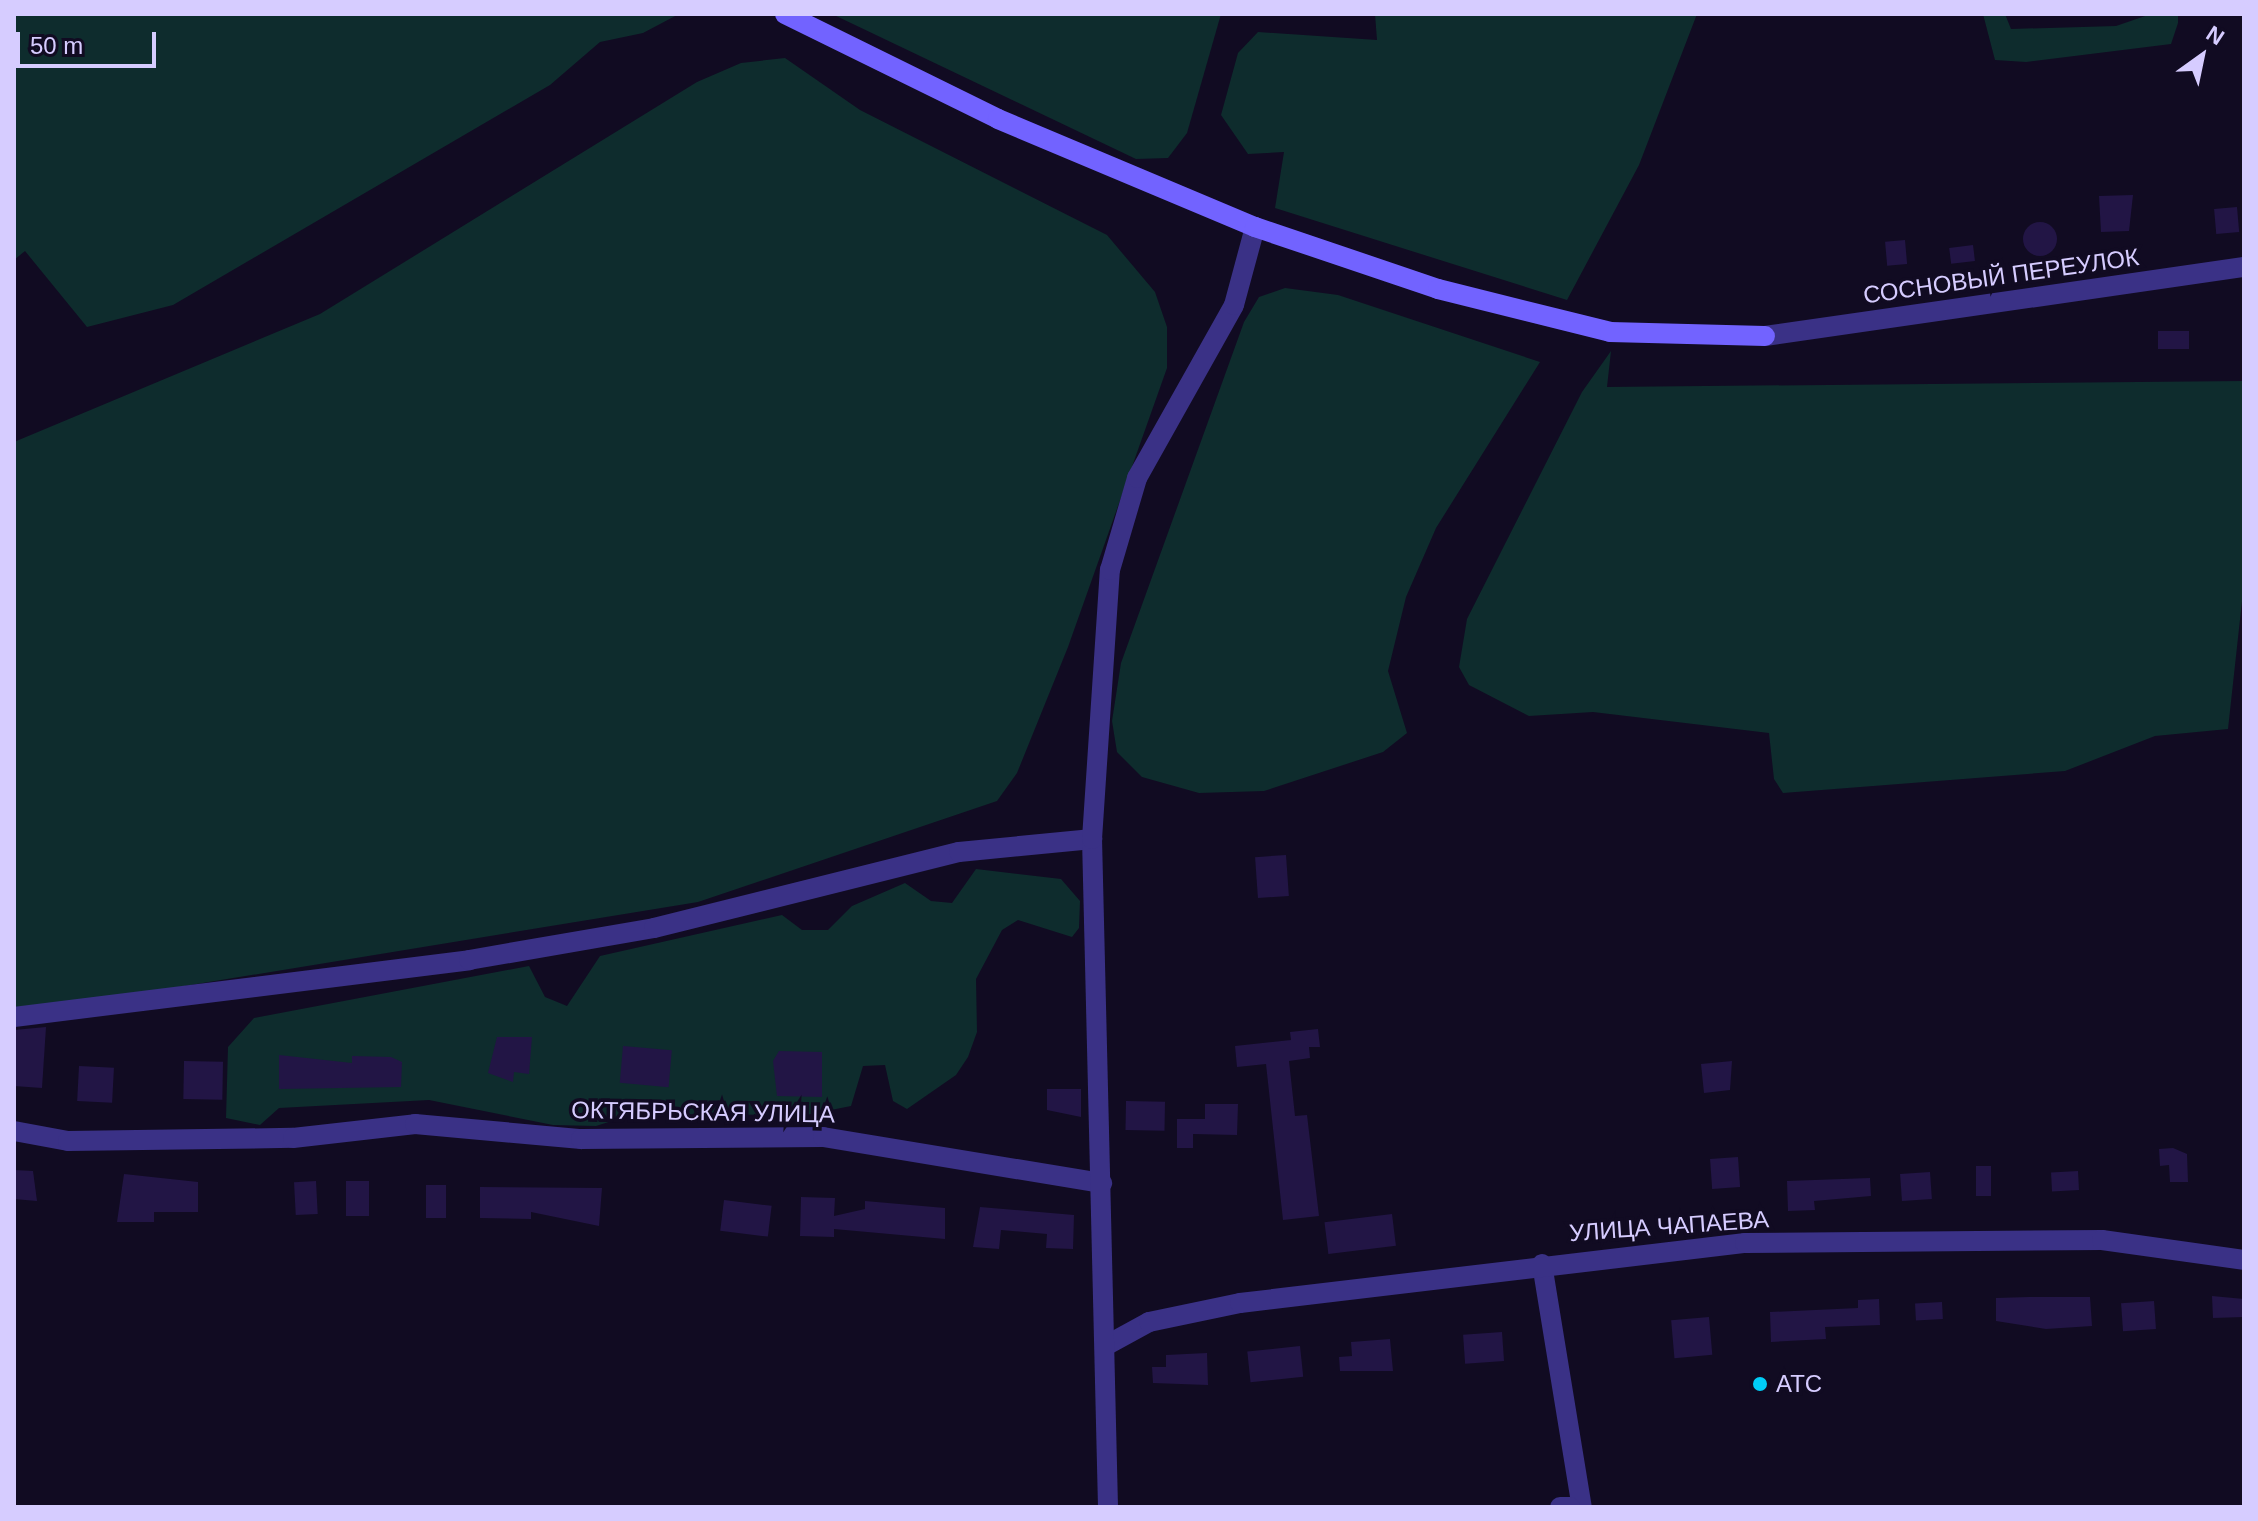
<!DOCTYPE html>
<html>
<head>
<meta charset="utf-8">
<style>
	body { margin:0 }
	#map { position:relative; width:2258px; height:1521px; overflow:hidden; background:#110b22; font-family:Helvetica,sans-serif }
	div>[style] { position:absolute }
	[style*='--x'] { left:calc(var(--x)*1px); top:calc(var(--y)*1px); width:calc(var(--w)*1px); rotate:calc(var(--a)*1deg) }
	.green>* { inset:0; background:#0e2c2d }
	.building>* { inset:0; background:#221545; transform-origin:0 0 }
	.round { border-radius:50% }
	.street>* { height:20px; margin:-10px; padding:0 10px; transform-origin:10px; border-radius:10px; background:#3a3186 }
	.secondary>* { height:20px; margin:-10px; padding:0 10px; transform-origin:10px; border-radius:10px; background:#7263ff }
	.dots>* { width:22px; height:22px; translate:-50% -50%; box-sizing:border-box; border:4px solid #110b22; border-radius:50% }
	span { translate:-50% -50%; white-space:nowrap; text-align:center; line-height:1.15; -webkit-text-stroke:7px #110b22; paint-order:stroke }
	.street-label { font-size:24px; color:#d6ccff }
	.poi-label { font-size:24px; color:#d6ccff }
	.left { translate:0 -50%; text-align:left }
	.frame { position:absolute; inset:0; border:16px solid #d6ccff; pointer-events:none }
	.north { position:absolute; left:2162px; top:16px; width:80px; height:80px; -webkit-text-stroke:6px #110b22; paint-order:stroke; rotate:33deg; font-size:22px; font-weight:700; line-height:32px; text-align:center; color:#d6ccff }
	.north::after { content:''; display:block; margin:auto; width:28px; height:36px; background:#d6ccff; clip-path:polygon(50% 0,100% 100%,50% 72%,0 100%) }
	.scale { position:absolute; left:16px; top:32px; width:140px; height:36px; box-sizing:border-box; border:4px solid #d6ccff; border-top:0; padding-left:10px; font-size:24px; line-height:28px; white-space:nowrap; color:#d6ccff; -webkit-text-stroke:6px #110b22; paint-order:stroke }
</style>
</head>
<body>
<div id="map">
	<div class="green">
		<i style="clip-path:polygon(14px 14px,679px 14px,643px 33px,600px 42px,550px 85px,173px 305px,87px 327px,25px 251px,14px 260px)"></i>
		<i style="clip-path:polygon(832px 14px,1221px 14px,1187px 133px,1168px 158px,1136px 159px)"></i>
		<i style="clip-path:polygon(1375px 14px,1697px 14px,1639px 165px,1567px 300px,1275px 208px,1284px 152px,1248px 154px,1221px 115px,1238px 53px,1258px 32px,1377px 40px)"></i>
		<i style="clip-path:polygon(1983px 14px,2005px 14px,2011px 29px,2116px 26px,2151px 14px,2178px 14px,2178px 23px,2171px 44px,2026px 62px,1995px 60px)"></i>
		<i style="clip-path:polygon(785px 58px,860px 110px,1107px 235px,1155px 292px,1167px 327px,1167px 368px,1068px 647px,1017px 773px,997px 801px,698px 902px,14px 1014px,14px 442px,320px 314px,697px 82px,741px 63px)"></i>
		<i style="clip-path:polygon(1285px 288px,1338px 295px,1540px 362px,1436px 528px,1406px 597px,1388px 671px,1407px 733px,1383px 752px,1264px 791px,1199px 793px,1142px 777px,1117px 752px,1112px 721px,1121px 663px,1244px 322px,1259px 297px)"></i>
		<i style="clip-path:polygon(1611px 351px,1607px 387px,2244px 381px,2244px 583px,2228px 729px,2155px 736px,2065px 771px,1783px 793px,1774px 779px,1769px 733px,1593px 712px,1529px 716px,1469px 685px,1459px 667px,1467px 619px,1582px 392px)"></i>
		<i style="clip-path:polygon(976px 869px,1061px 879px,1080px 901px,1079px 928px,1072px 937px,1018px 920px,1002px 930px,976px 979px,977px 1032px,968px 1057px,956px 1075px,907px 1109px,893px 1101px,885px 1065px,863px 1066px,851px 1106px,806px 1115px,634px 1114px,596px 1126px,553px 1125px,429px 1100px,279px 1108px,260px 1125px,226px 1118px,228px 1047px,254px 1018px,529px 966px,545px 997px,567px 1006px,600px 956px,782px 915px,802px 930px,828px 930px,852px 906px,905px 883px,931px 901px,952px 903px)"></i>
	</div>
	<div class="building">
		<i style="clip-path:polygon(2133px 195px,2129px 231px,2101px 232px,2099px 196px)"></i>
		<i style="left:2237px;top:207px;width:25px;height:23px;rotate:85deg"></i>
		<i class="round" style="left:2023px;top:222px;width:34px;height:34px"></i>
		<i style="left:1905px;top:240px;width:24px;height:20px;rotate:85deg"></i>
		<i style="left:1973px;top:245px;width:16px;height:24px;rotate:83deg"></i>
		<i style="left:2158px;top:331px;width:31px;height:18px"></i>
		<i style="left:1286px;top:855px;width:41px;height:31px;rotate:86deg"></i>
		<i style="clip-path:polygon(46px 1027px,42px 1088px,14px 1086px,14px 1030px)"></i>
		<i style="clip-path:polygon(1318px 1029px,1320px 1047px,1309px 1047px,1310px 1058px,1289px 1061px,1295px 1116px,1307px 1115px,1319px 1216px,1283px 1220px,1266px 1064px,1237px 1067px,1235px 1046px,1291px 1040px,1290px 1032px)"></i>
		<i style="clip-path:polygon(497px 1037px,532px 1037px,529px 1074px,514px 1072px,513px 1082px,488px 1073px)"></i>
		<i style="left:623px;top:1046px;width:49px;height:37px;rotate:5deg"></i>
		<i style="clip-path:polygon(779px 1051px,822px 1052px,822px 1097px,777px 1096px,773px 1061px)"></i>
		<i style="clip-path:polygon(279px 1055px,352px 1063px,352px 1056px,391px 1057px,402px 1062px,401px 1087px,279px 1089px)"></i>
		<i style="left:184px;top:1061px;width:39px;height:38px;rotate:1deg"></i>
		<i style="clip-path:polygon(1732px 1061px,1730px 1090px,1704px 1093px,1701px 1064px)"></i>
		<i style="left:79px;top:1066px;width:35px;height:35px;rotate:3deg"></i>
		<i style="clip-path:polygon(1047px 1089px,1081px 1089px,1081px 1117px,1047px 1110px)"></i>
		<i style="left:1126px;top:1101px;width:39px;height:29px;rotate:1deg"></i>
		<i style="clip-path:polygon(1205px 1104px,1238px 1104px,1237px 1135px,1193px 1134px,1193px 1148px,1177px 1148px,1177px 1119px,1205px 1119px)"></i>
		<i style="clip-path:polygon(2173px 1148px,2187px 1154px,2188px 1182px,2170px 1182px,2169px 1165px,2160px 1166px,2159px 1149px)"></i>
		<i style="left:1738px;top:1157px;width:30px;height:28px;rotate:86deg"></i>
		<i style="left:1976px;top:1166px;width:15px;height:30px"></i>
		<i style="clip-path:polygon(14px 1170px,33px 1171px,37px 1201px,14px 1199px)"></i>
		<i style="left:2078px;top:1171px;width:19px;height:27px;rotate:87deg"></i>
		<i style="left:1930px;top:1172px;width:27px;height:30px;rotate:86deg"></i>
		<i style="clip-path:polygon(124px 1174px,198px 1182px,198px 1212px,154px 1212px,154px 1222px,117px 1222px)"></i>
		<i style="clip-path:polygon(1870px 1178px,1871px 1196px,1814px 1201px,1815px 1210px,1788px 1211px,1787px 1181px)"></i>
		<i style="left:316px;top:1181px;width:33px;height:22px;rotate:87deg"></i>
		<i style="left:369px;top:1181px;width:35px;height:23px;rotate:90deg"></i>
		<i style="left:426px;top:1185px;width:20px;height:33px"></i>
		<i style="clip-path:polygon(480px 1187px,602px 1188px,599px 1226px,531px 1212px,531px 1219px,480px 1218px)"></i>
		<i style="clip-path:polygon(801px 1197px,835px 1198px,834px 1216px,865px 1209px,865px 1201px,945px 1208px,945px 1239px,834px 1229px,834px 1237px,800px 1236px)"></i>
		<i style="left:724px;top:1200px;width:48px;height:31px;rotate:7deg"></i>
		<i style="clip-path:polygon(980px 1207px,1074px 1215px,1073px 1249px,1046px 1248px,1047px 1234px,1001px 1230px,999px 1249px,973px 1247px)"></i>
		<i style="left:1392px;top:1214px;width:32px;height:68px;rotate:83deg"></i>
		<i style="clip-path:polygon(2212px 1296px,2244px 1299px,2244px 1317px,2213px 1318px)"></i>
		<i style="clip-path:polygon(2029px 1297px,2090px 1297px,2092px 1326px,2046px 1329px,1996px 1321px,1996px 1298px)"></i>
		<i style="clip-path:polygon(1879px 1299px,1880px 1325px,1825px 1327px,1826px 1339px,1771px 1342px,1770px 1312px,1858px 1308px,1858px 1300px)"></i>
		<i style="left:2154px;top:1301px;width:28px;height:33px;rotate:86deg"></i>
		<i style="left:1942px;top:1302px;width:17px;height:27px;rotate:87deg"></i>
		<i style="left:1709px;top:1317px;width:38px;height:38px;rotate:85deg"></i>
		<i style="left:1502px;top:1332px;width:29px;height:39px;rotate:86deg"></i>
		<i style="clip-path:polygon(1390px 1339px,1393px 1371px,1340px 1371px,1339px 1357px,1352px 1356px,1351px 1342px)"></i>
		<i style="left:1300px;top:1346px;width:31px;height:53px;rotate:84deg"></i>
		<i style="clip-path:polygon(1207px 1353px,1208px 1385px,1153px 1383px,1152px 1367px,1166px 1367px,1166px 1355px)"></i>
	</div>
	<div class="street">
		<i style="--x:1765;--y:336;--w:484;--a:-8.2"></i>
		<i style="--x:14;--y:1017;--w:459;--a:-7.1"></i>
		<i style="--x:469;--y:960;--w:188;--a:-9.8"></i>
		<i style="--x:654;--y:928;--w:314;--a:-14"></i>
		<i style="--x:959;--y:852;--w:134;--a:-5.6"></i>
		<i style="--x:14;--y:1131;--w:55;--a:10.5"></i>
		<i style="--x:68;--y:1141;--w:225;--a:-0.8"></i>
		<i style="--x:293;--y:1138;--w:123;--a:-6.5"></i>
		<i style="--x:415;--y:1124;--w:167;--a:5.2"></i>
		<i style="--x:581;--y:1139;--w:242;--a:-0.5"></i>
		<i style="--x:823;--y:1137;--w:283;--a:9.4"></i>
		<i style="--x:1542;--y:1264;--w:246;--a:80.7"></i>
		<i style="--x:1107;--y:1345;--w:48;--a:-28.7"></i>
		<i style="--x:1149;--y:1322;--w:93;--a:-11.8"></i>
		<i style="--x:1240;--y:1303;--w:509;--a:-6.78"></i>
		<i style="--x:1745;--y:1243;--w:357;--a:-0.5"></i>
		<i style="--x:2102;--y:1240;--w:143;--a:8"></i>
		<i style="--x:1108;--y:1507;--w:668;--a:-91.37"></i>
		<i style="--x:1092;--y:839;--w:270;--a:-86.2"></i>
		<i style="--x:1110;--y:570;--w:96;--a:-73.6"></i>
		<i style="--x:1137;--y:478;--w:198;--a:-60.7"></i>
		<i style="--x:1234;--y:305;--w:81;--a:-74.9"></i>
		<i style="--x:1560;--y:1507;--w:10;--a:0"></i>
	</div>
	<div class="secondary">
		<i style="--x:785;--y:14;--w:237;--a:26.2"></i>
		<i style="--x:998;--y:119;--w:279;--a:22.8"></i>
		<i style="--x:1255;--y:227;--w:193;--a:18.7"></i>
		<i style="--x:1438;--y:289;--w:177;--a:14"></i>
		<i style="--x:1610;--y:332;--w:155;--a:1.5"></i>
	</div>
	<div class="dots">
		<i style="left:1760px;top:1384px;background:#00cdf7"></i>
	</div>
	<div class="street-label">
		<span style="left:2001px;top:276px;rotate:-8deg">СОСНОВЫЙ ПЕРЕУЛОК</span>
		<span style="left:703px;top:1112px;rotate:1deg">ОКТЯБРЬСКАЯ УЛИЦА</span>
		<span style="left:1669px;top:1226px;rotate:-4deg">УЛИЦА ЧАПАЕВА</span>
	</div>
	<div class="poi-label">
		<span class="left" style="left:1776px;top:1384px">АТС</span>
	</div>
	<div class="frame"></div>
	<div class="north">N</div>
	<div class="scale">50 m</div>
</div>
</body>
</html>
